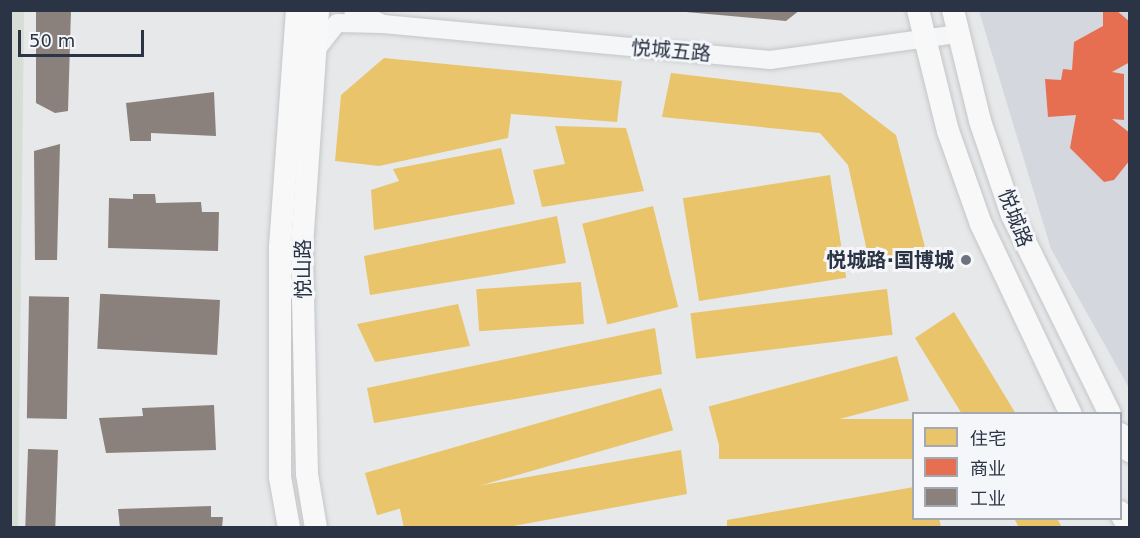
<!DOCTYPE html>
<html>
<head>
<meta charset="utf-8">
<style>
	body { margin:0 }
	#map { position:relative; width:1140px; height:538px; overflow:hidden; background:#e6e8ea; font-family:"DejaVu Sans","Noto Sans SC",sans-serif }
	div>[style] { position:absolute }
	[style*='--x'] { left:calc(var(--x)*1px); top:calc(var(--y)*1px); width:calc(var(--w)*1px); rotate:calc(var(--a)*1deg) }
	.built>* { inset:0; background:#d4d7dd }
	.green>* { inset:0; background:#d6ded6 }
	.homes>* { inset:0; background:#e9c46a; transform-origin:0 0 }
	.shops>* { inset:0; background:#e76f51 }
	.industry>* { inset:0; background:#8a817c; transform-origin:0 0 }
	.roads { filter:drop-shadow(0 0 2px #c4c6c8) drop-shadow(0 0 2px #c4c6c8) }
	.minor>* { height:18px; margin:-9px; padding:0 9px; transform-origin:9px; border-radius:9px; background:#f5f6f7 }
	.major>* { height:22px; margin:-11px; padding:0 11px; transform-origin:11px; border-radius:11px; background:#f8f8f8 }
	.dots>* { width:16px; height:16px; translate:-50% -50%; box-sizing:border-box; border:3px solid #f4f6f9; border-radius:50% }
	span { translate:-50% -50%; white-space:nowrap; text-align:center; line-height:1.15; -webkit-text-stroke:6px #f4f6f9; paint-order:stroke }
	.street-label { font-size:20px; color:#2b3445 }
	.poi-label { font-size:20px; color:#2b3445; font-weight:700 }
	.right { translate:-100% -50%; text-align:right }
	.frame { position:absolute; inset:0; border:12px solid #2b3445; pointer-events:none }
	.legend { position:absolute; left:912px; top:412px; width:210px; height:108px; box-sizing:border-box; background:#f4f6f9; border:2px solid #a4a8b1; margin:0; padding:8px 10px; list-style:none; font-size:18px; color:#2b3445 }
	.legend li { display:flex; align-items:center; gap:12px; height:30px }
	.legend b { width:30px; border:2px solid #a4a8b1 }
	.scale { position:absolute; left:18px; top:30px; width:126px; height:27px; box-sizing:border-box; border:3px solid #2b3445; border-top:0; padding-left:8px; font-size:18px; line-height:21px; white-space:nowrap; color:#2b3445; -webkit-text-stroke:4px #f4f6f9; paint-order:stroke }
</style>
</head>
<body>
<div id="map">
	<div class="built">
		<i style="clip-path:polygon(979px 11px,1129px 11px,1129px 388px,1051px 249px)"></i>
	</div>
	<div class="green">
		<i style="clip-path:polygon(10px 11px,24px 11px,18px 528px,10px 527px)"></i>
	</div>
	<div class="homes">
		<i style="clip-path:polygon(384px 58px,622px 81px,617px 122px,511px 114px,508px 138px,379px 166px,335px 161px,341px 95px)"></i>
		<i style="clip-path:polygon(671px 73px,841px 93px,896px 135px,926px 251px,869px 260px,848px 165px,820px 133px,662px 117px)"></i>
		<i style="clip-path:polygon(555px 126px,626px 128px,644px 191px,542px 207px,533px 170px,565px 164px)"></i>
		<i style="clip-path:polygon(501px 148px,515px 204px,374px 230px,371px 190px,399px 181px,393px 169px)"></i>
		<i style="left:830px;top:175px;width:104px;height:149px;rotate:81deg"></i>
		<i style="left:653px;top:206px;width:104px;height:73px;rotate:76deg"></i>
		<i style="clip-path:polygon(557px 216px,566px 263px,370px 295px,364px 256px)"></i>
		<i style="left:581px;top:282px;width:42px;height:105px;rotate:86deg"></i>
		<i style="left:887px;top:289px;width:46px;height:198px;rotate:83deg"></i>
		<i style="clip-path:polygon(458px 304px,470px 346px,375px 362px,357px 324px)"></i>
		<i style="clip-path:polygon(954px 312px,1016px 414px,962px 414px,915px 338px)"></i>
		<i style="clip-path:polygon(655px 328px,662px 374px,374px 423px,367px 388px)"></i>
		<i style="left:897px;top:356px;width:46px;height:195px;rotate:75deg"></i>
		<i style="left:661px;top:388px;width:44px;height:308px;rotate:74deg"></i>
		<i style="left:914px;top:419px;width:40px;height:195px;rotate:90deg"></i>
		<i style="clip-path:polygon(681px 450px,687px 494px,503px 528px,404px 528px,398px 500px)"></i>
		<i style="clip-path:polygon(914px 487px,914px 518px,939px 518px,941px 527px,727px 528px,727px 520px)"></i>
		<i style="clip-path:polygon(1014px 518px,1057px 518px,1062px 528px,1019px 528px)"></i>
	</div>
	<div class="shops">
		<i style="clip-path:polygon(1116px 10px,1130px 22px,1130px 62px,1112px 72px,1124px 74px,1124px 120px,1112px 119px,1130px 133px,1130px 160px,1114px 180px,1104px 182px,1070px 148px,1076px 115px,1048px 117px,1045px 79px,1061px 80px,1063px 69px,1072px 70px,1074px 42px,1103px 26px,1103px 11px)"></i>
	</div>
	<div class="industry">
		<i style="clip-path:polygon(36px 10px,71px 10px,68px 111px,55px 113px,36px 103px)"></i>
		<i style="clip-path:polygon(664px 10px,800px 10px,786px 21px)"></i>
		<i style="clip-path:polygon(214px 92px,216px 136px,151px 133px,151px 141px,130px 141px,126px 103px)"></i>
		<i style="clip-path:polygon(60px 144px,57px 260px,35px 260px,34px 151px)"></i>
		<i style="clip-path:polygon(133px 194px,155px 194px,156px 203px,201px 202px,202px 212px,219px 212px,218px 251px,108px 248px,109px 198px,133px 199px)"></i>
		<i style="left:69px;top:297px;width:122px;height:40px;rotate:91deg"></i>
		<i style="left:220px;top:300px;width:55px;height:120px;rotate:93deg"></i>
		<i style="clip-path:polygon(214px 405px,216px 450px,106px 453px,99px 418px,143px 416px,142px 408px)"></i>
		<i style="left:28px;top:449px;width:30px;height:79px;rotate:2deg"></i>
		<i style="clip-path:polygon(211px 506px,211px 517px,223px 517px,222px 528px,120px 528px,118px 509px)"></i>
	</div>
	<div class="roads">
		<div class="minor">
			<i style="--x:383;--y:24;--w:389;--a:5.3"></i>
			<i style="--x:770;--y:60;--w:190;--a:-7.9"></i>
			<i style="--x:316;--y:50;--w:34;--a:-52"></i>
			<i style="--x:337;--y:23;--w:46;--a:1.2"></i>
			<i style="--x:383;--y:24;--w:33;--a:-155"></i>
		</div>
		<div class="major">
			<i style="--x:918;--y:10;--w:125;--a:76.1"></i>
			<i style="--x:948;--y:131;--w:99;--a:70.5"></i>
			<i style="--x:981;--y:224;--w:210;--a:64.7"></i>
			<i style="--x:953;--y:10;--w:114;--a:76.3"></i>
			<i style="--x:980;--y:121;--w:99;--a:71.2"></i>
			<i style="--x:1012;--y:215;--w:222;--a:63.8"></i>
			<i style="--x:1120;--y:434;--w:20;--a:60"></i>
			<i style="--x:1120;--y:512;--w:18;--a:61"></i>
			<i style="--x:289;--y:528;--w:52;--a:-100"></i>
			<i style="--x:280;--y:477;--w:230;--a:-90"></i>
			<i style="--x:280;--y:247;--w:238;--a:-85.9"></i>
			<i style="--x:316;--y:528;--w:55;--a:-99.5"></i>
			<i style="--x:307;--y:474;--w:228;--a:-91.3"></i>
			<i style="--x:302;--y:246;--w:237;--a:-86.1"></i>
		</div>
	</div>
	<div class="dots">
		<i style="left:966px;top:260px;background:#6c737f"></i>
	</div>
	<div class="street-label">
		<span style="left:671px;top:51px;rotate:5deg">悦城五路</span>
		<span style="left:1015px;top:218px;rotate:69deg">悦城路</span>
		<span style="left:303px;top:269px;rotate:-90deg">悦山路</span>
	</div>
	<div class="poi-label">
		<span class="right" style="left:954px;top:260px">悦城路·国博城</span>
	</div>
	<div class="frame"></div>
	<ul class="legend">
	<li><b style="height:16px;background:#e9c46a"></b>住宅</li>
	<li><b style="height:16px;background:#e76f51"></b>商业</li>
	<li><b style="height:16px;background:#8a817c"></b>工业</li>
	</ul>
	<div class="scale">50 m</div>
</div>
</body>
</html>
